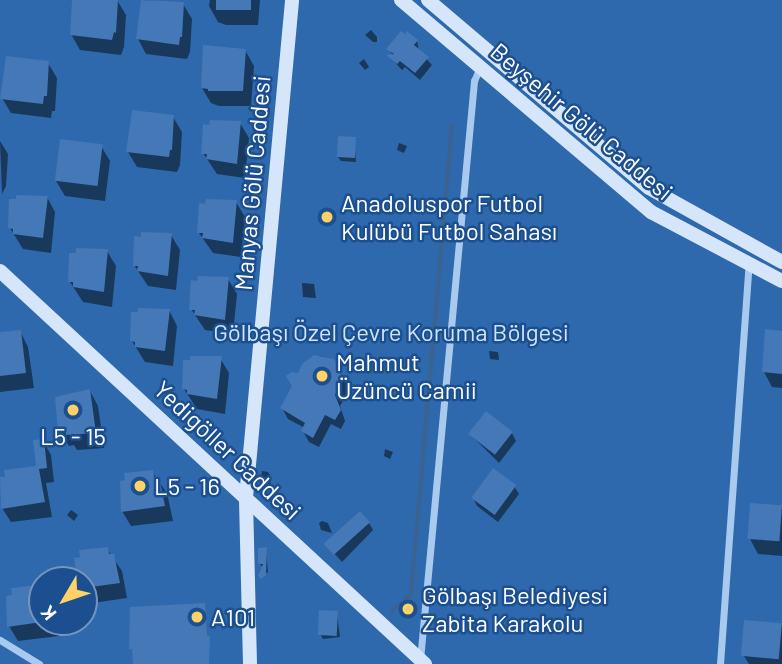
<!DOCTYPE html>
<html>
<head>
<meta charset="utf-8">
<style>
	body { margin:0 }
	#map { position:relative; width:782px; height:664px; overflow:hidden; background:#1b4f8f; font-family:Barlow,sans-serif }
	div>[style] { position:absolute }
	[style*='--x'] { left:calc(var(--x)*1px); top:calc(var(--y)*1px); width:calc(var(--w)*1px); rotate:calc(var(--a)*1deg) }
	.green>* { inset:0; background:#2e69ad }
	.shadow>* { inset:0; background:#0007 }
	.stream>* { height:3.5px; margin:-1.75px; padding:0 1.75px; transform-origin:1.75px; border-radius:1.75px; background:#3c6290 }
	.building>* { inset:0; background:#4478b7; transform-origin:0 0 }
	.street>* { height:7px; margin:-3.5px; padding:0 3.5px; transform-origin:3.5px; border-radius:3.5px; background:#a9c9ee }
	.secondary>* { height:14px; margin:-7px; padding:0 7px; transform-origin:7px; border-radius:7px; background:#d6e6fa }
	.dots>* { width:19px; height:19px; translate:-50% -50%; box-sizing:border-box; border:4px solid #1b4f8f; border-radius:50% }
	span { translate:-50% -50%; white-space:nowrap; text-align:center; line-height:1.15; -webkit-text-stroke:5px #1b4f8f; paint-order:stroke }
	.street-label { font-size:24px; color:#fff }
	.poi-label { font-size:24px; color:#fff }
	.left { translate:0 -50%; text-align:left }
	.park-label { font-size:24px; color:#cfe3fa }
	.north { position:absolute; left:28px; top:566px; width:70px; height:70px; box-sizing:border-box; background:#1b4f8f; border:2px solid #7695bc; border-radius:50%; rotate:231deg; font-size:19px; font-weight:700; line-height:28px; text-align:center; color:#fff }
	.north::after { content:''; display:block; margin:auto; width:24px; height:32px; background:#ffd166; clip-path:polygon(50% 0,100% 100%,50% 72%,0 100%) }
</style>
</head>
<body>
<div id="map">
	<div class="green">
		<i style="clip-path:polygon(evenodd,0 0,782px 0,782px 664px,0 664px,0 0,42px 580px,84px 580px,84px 622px,42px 622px,42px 580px)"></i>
	</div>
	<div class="shadow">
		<i style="clip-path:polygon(76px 0,117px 0,126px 15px,124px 47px,121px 55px,80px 50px,71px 34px)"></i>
		<i style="clip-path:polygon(143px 0,183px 4px,192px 19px,190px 52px,187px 59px,146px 54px,138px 39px)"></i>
		<i style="clip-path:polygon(210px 0,260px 0,258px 25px,226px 25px,218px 22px,209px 6px)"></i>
		<i style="clip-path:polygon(371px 30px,377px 37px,377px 42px,373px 42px,365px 35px)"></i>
		<i style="clip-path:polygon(417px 41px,419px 51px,432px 65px,420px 80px,405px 67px,402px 70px,389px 56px,393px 56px,389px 49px)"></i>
		<i style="clip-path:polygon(245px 50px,254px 66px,251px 106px,219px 106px,211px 103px,202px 88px)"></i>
		<i style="clip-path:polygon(364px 59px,369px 67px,365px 70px,359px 63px)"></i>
		<i style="clip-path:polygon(48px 63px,57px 78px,55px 111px,52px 111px,51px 118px,11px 113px,2px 98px)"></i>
		<i style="clip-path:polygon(173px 117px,182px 132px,180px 165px,177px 172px,137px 167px,128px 152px)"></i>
		<i style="clip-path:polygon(240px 123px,249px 138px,245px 178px,217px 174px,203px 153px)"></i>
		<i style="clip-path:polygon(354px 139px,356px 162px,341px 161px,338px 157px)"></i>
		<i style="clip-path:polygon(0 141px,8px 154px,6px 186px,2px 194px)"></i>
		<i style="clip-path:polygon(399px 143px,407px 146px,404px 153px,397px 150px)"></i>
		<i style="clip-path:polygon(101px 146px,110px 161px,105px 201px,65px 196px,56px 181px)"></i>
		<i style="clip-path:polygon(47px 197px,55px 212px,51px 253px,23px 249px,10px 228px)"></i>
		<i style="clip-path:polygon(236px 202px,245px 217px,241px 257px,213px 253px,199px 233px)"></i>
		<i style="clip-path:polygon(171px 235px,180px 250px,176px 290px,148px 286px,134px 265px,142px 239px)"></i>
		<i style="clip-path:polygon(107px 251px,116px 266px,112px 307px,83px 302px,70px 282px)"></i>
		<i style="clip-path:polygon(228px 279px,237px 294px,233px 334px,205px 330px,191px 309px,199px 283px)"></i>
		<i style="clip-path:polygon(302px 283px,314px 284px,316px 298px,303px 297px)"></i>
		<i style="clip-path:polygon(169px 310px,177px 326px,173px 366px,145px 362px,132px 341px)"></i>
		<i style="clip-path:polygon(20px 331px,28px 347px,34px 388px,0 392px,0 334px)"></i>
		<i style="clip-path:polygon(782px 332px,782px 388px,772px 387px,764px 372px)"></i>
		<i style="clip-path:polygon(489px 351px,498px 352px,499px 360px,490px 359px)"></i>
		<i style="clip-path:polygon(321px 356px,333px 360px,347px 383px,346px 396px,340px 406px,345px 421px,341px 429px,331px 424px,319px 447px,309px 442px,303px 431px,305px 428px,288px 419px,282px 408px,308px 360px)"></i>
		<i style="clip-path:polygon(220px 358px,229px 373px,225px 414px,197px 409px,184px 389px)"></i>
		<i style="clip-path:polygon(90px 391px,98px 406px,104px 448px,77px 450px,74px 445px,69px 446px,60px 431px)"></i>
		<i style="clip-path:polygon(512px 433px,516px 441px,499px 463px,470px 434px)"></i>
		<i style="clip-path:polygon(43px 441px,51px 455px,54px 482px,46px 483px,52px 517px,11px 522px,2px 508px,38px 468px)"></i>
		<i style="clip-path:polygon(385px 449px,393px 452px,390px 459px,384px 456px)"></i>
		<i style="clip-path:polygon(262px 471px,268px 472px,271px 477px,270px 488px,260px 488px)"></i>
		<i style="clip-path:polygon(152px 472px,167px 493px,173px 521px,131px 526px,122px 511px)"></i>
		<i style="clip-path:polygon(514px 486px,519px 494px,498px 522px,477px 506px,473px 498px)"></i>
		<i style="clip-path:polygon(782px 507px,782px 556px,758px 554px,750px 539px)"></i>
		<i style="clip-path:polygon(71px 510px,78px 515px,74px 521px,67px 515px)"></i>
		<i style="clip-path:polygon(322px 521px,328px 523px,332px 533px,321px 530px,319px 523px)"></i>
		<i style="clip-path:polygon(369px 523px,373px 530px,342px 562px,328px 546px)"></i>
		<i style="clip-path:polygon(107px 549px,122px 571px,127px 598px,86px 604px,84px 580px,77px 580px,76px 560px)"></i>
		<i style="clip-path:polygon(266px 549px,268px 572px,260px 578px,263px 568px,260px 564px)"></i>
		<i style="clip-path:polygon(39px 587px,42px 592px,42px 622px,57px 622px,59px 636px,18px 641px,9px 626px)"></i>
		<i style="clip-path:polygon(337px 613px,340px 637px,323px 639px,320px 634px)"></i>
		<i style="clip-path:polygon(782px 624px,782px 664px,749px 664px,744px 656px)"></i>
	</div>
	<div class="stream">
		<i style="--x:392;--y:611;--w:25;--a:-42"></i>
		<i style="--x:411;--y:594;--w:470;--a:-85"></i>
	</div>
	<div class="building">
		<i style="clip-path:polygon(72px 0,118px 0,116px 33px,114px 32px,112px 40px,70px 35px)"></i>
		<i style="clip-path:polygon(141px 0,184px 2px,182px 37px,180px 37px,179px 45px,136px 39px)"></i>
		<i style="left:216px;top:0;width:35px;height:10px"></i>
		<i style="clip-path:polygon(401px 31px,405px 34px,407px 31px,418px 40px,414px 45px,429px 57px,415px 73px,400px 61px,397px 64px,386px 55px,394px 54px,386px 49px)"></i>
		<i style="clip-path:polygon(203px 45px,246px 49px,243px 91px,208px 91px,208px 89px,201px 88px)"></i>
		<i style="clip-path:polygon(6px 56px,49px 61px,47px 96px,44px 96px,43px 104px,0 99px)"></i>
		<i style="clip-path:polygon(132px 110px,174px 115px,172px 150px,170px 150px,169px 157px,126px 152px)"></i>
		<i style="clip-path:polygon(210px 120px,241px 121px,237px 164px,206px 159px,207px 154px,201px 154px,203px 124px,209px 125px)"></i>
		<i style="left:338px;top:136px;width:18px;height:21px;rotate:3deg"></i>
		<i style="left:60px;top:139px;width:43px;height:42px;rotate:7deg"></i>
		<i style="clip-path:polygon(16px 195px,48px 196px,43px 238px,13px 234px,13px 229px,8px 228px,9px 199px,16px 199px)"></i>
		<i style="clip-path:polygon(206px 199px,237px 200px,233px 243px,202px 238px,203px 233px,197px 233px,199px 203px,205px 204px)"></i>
		<i style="clip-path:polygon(141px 232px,172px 233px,168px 276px,137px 271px,138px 266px,133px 266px,134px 236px,141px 237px)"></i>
		<i style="clip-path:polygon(76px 248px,108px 249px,104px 292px,73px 287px,73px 282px,68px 282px,69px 253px,76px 253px)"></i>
		<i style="clip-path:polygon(198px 276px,229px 277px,225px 320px,194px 315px,195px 310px,189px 310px,191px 280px,197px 281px)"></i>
		<i style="clip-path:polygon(138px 308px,170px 309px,165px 351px,135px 347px,135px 342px,130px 341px,131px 312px,138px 312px)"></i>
		<i style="clip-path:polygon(765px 329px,782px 331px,782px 374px,762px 372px)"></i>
		<i style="clip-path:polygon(21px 330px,26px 373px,0 376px,0 332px)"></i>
		<i style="clip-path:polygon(314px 355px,334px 359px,343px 378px,335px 395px,341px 410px,335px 420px,325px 415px,313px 438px,301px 431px,305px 423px,280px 408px,292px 386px,286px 376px,291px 372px,298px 373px,302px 364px)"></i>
		<i style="clip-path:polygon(190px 356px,222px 356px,217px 399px,187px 394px,187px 390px,182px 389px,183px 360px,190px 360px)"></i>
		<i style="clip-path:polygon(90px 389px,96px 433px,66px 435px,65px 430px,58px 431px,55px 397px)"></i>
		<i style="left:486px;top:411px;width:34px;height:29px;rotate:38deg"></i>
		<i style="clip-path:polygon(44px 439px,47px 468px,39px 469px,45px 502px,1px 509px,0 477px,5px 477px,4px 470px,36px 466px,33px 440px)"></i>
		<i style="left:493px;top:468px;width:29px;height:37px;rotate:36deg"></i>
		<i style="clip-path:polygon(153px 470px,154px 477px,159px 476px,165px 506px,121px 512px,120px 481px,125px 480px,124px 473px)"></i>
		<i style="left:750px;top:503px;width:32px;height:36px;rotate:4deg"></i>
		<i style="left:360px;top:511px;width:15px;height:49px;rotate:48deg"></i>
		<i style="clip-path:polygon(108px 547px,109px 554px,114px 554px,120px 583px,84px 588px,84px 580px,77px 580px,74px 558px,80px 557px,79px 550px)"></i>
		<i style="clip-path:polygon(267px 547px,266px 575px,261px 579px,258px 576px,263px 564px,258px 564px,258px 548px)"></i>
		<i style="clip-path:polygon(40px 585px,42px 622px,7px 627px,6px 596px,12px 595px,11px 588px)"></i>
		<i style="clip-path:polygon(205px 603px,207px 636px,210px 636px,209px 664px,133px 664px,132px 649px,129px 649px,130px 607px)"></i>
		<i style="left:319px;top:610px;width:19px;height:25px;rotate:3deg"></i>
		<i style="left:744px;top:620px;width:38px;height:36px;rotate:5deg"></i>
	</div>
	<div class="street">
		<i style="--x:0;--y:640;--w:46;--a:31.6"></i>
		<i style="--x:420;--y:660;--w:582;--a:-84.67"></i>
		<i style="--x:474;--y:81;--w:15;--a:-67"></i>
		<i style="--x:720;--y:664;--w:401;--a:-85.9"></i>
	</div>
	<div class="secondary">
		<i style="--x:401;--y:0;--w:328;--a:40.3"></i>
		<i style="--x:651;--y:212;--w:148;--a:27.8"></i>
		<i style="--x:428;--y:0;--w:290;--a:40.4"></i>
		<i style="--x:649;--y:188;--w:152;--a:29.1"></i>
		<i style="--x:0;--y:271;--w:579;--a:42.76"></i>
		<i style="--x:250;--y:664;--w:167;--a:-91.4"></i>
		<i style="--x:246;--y:497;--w:499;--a:-84.7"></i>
	</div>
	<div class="dots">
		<i style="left:327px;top:217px;background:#ffd166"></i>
		<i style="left:322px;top:376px;background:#ffd166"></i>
		<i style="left:73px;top:410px;background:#ffd166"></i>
		<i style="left:140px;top:486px;background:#ffd166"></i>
		<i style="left:408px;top:609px;background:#ffd166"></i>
		<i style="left:197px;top:617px;background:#ffd166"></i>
	</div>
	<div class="street-label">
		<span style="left:582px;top:121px;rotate:40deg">Beyşehir Gölü Caddesi</span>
		<span style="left:252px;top:183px;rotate:-85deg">Manyas Gölü Caddesi</span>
		<span style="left:228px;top:450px;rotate:43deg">Yedigöller Caddesi</span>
	</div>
	<div class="poi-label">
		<span class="left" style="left:341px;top:217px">Anadoluspor Futbol<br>Kulübü Futbol Sahası</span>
		<span class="left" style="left:336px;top:376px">Mahmut<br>Üzüncü Camii</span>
		<span style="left:73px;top:436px">L5 - 15</span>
		<span class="left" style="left:154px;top:486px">L5 - 16</span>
		<span class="left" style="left:422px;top:609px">Gölbaşı Belediyesi<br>Zabita Karakolu</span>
		<span class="left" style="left:211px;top:617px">A101</span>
	</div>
	<div class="park-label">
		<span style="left:391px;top:332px">Gölbaşı Özel Çevre Koruma Bölgesi</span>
	</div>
	<div class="north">K</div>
</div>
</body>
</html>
